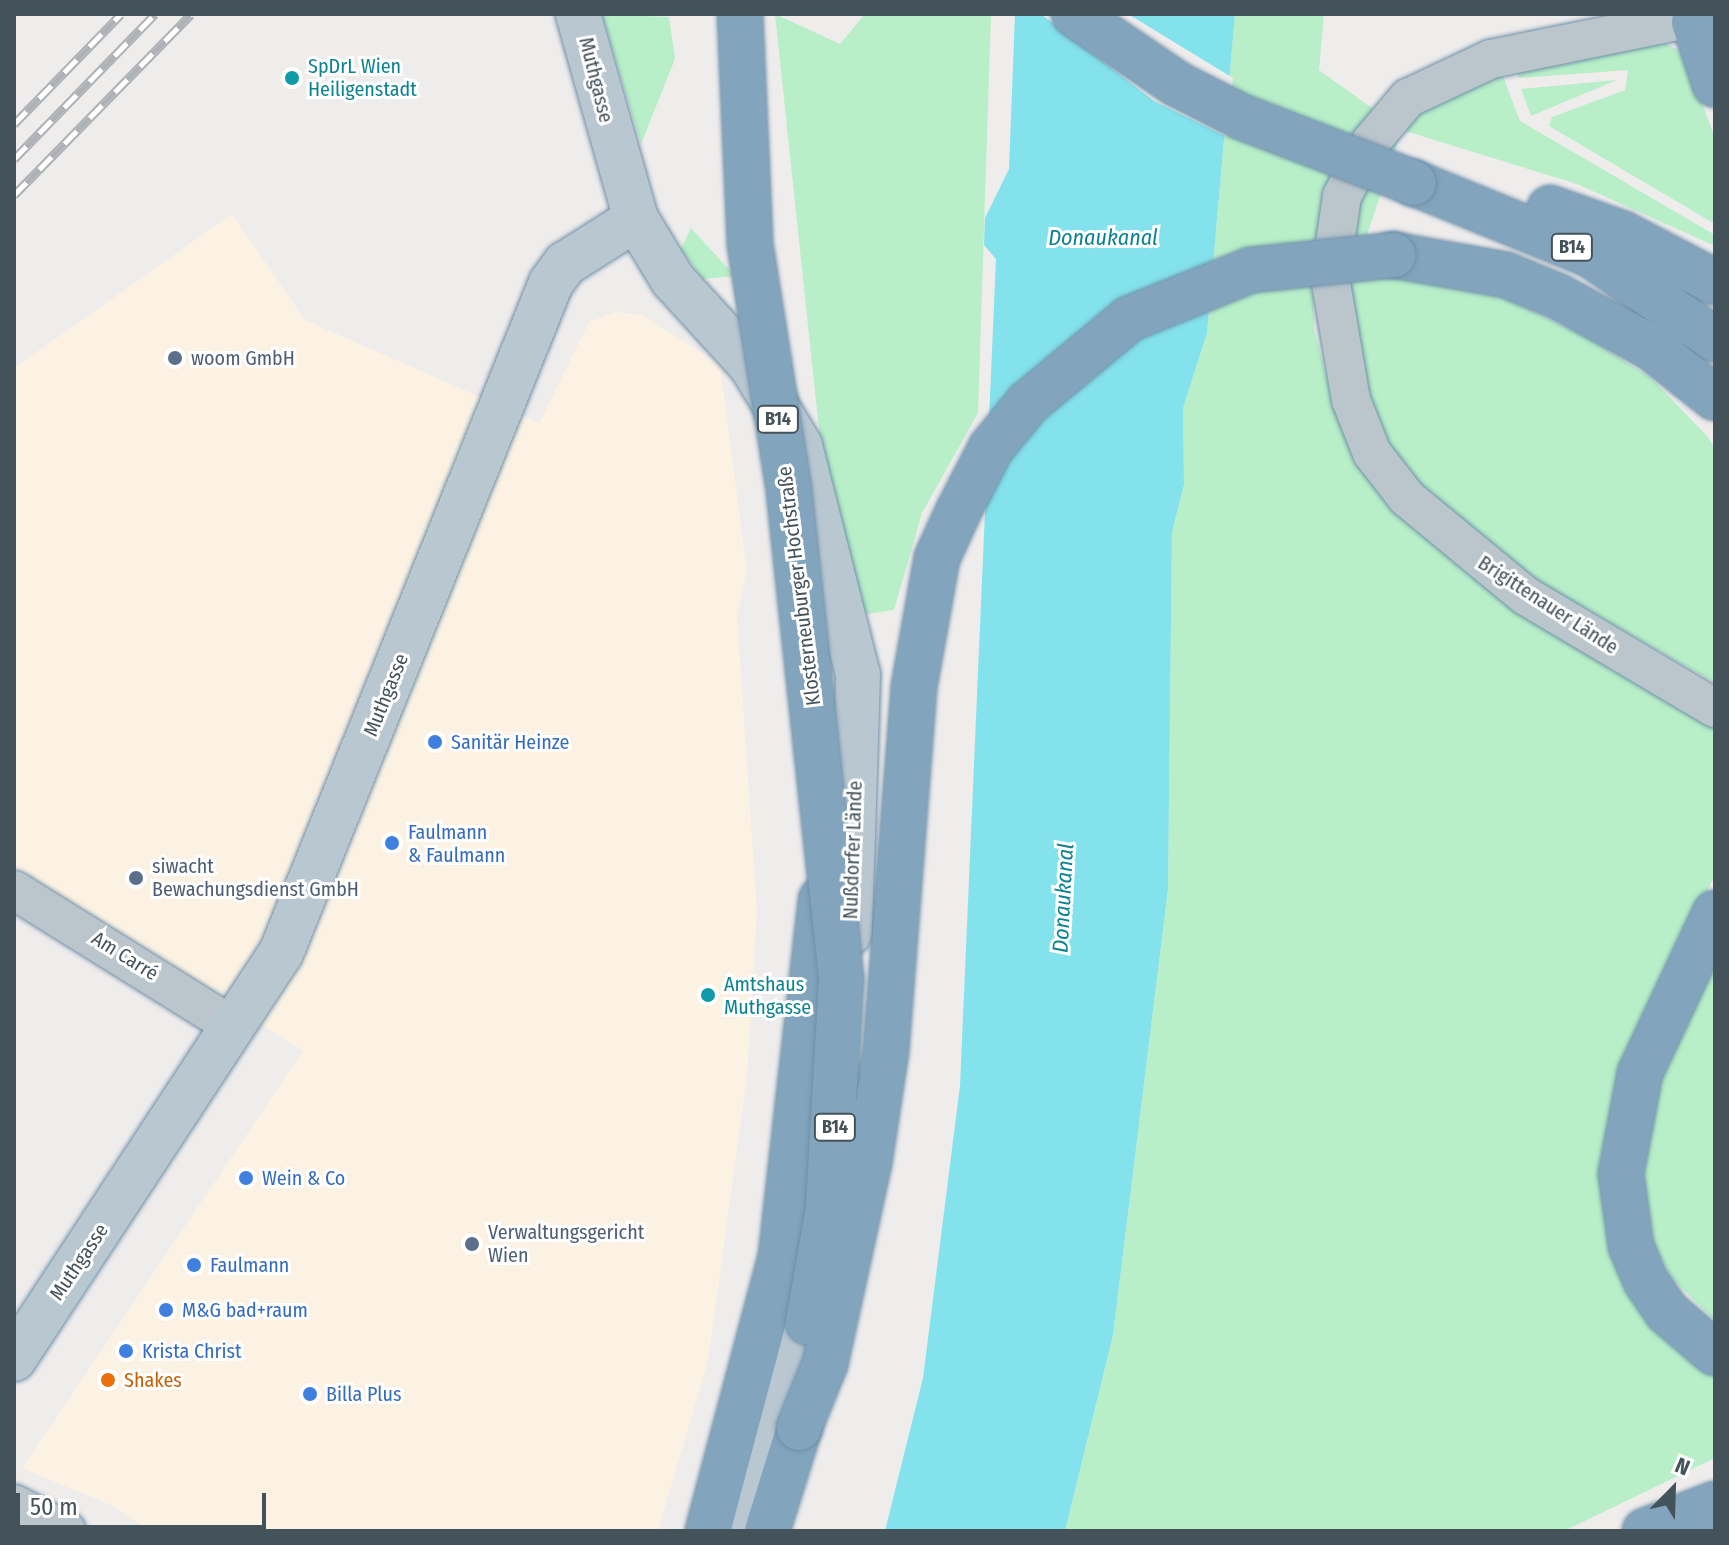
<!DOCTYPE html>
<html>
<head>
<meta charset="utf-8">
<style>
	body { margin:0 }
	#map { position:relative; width:1729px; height:1545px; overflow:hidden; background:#efecec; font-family:"Fira Sans Condensed",sans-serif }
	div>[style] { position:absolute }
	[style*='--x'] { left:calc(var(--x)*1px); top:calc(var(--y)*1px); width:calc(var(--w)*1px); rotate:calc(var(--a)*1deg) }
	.commercial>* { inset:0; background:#fcf2e3 }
	.green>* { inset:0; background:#b8efc8 }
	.water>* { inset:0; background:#84e2ec }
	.pier>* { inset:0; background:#efecec }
	.roads { filter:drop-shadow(0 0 2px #6e90a8) drop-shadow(0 0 2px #6e90a8) }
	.street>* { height:38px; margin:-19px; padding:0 19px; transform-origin:19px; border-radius:19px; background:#bac5cc }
	.secondary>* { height:44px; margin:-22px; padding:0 22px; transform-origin:22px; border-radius:22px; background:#b9c7d1 }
	.highway>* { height:44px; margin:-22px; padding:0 22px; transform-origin:22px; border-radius:22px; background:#82a5bd }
	.rail>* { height:9px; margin-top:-4.5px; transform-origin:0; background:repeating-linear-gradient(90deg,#fff 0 18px,#aeb2b7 0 36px); box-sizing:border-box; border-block:2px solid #aeb2b7 }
	.bridges { filter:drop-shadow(0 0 2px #6e90a8) drop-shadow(0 0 2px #6e90a8) }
	.highway-bridge>* { height:44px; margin:-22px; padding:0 22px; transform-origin:22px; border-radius:22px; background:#82a5bd }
	.dots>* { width:22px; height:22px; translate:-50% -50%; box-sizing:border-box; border:4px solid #fff; border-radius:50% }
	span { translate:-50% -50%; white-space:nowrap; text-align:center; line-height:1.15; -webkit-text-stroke:6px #fff; paint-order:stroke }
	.shield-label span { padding:2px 6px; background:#fff; border:2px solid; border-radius:6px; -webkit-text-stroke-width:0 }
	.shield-label { font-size:18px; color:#44525a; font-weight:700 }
	.culture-label { font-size:20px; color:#0d838f }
	.left { translate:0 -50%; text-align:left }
	.street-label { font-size:20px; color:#44525a }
	.service-label { font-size:20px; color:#4e5e75 }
	.shop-label { font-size:20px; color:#366cbe }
	.food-label { font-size:20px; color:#c56008 }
	.water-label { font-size:22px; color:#0b8290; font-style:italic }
	.frame { position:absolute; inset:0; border:16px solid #44525a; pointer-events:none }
	.north { position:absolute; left:1633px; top:1449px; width:80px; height:80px; -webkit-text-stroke:6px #fff; paint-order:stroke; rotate:23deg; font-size:22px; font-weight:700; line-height:32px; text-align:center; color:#44525a }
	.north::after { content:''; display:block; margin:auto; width:28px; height:36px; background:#44525a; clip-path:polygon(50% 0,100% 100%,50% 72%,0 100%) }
	.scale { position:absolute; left:16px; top:1493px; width:250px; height:36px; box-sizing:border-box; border:4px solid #44525a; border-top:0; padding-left:10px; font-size:24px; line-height:28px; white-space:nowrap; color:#44525a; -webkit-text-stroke:6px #fff; paint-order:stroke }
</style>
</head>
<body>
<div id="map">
	<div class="commercial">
		<i style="clip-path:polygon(232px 214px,305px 320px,539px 423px,589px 322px,617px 312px,644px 316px,720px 365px,747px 572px,737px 615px,757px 911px,747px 1077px,708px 1361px,658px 1531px,148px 1531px,115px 1507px,22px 1468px,303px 1051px,14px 870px,14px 368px)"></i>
	</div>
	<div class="green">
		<i style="clip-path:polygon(602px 14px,669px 17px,675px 59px,641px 144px)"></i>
		<i style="clip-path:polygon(775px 14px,840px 44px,865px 14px,991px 14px,978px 413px,922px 513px,894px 610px,839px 618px)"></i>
		<i style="clip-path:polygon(1235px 14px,1324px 14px,1319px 70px,1401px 129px,1416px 114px,1502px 74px,1520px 121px,1715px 235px,1715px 246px,1577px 184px,1402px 130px,1367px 235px,1370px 271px,1503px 297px,1588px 338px,1651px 378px,1708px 437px,1715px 449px,1715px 683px,1542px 584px,1443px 512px,1386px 443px,1313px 276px,1314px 329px,1330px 390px,1391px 502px,1493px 591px,1715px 727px,1715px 875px,1630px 1052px,1603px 1159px,1715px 1374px,1715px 1458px,1564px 1531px,1065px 1531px,1113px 1335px,1168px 889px,1172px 532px,1184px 485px,1183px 408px,1207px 333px)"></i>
		<i style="clip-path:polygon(1661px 42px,1683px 52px,1715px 138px,1715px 224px,1549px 126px,1552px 117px,1625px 90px,1628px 70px,1519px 78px,1517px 72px)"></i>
		<i style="clip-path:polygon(1617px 80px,1531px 116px,1521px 89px)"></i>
		<i style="clip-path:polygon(691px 228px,735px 276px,703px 279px,681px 249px)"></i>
		<i style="clip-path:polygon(1715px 954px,1715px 1321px,1672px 1278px,1655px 1247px,1640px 1162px,1664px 1069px)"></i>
	</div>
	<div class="water">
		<i style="clip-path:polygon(1015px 14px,1235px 14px,1207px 333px,1183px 408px,1184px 485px,1172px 532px,1168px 889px,1113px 1335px,1065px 1531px,885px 1531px,923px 1378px,960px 1086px,996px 259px,984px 245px,985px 218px,1009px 169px)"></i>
	</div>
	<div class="pier">
		<i style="clip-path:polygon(1041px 14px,1128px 14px,1233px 78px,1227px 137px,1154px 101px)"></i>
	</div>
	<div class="roads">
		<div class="street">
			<i style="--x:1712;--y:14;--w:226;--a:168.5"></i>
			<i style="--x:1491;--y:59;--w:92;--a:154.8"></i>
			<i style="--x:1408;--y:98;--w:59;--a:130.2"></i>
			<i style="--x:1370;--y:143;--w:60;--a:117.8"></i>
			<i style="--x:1342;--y:196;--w:82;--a:98.4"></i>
			<i style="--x:1330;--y:277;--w:125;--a:80.3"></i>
			<i style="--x:1351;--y:400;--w:57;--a:68.4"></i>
			<i style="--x:1372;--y:453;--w:57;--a:52.1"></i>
			<i style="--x:1407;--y:498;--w:154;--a:39.5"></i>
			<i style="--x:1526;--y:596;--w:220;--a:30.7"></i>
			<i style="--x:14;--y:890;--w:259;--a:31.9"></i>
			<i style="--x:14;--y:1504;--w:59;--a:27"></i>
		</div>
		<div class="secondary">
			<i style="--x:578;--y:14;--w:213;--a:74.2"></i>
			<i style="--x:636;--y:219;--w:71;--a:58.8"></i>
			<i style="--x:673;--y:280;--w:115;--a:47.5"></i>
			<i style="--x:751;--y:365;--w:95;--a:58.8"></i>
			<i style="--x:800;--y:446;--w:236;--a:75.8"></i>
			<i style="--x:858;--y:675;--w:258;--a:91.8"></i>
			<i style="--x:14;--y:1359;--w:486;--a:-56.7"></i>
			<i style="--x:281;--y:953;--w:722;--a:-68.05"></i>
			<i style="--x:551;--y:283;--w:24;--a:-54"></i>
			<i style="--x:565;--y:264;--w:84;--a:-32.4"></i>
			<i style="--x:739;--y:1531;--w:93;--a:-71.8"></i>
			<i style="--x:768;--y:1443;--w:173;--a:-78.3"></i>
		</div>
		<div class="highway">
			<i style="--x:1694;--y:22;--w:66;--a:71.6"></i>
			<i style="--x:1414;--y:183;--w:191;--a:22.1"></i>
			<i style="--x:1591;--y:255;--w:150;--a:34.1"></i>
			<i style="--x:1550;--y:208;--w:77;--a:19.6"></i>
			<i style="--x:1623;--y:234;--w:104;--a:27.6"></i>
			<i style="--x:1393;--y:255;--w:115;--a:10"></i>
			<i style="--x:1506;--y:275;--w:57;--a:22.5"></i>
			<i style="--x:1559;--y:297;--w:106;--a:28.7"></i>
			<i style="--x:1652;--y:348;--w:80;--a:38.4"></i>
			<i style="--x:1715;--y:913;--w:177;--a:115.1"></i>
			<i style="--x:1640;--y:1073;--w:103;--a:100.7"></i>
			<i style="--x:1621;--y:1174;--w:73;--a:82.1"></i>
			<i style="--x:1631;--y:1246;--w:38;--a:67"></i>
			<i style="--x:1646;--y:1281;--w:37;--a:56"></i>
			<i style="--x:1667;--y:1312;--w:63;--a:40.5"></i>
			<i style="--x:708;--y:1531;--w:284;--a:-75.1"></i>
			<i style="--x:781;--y:1257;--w:360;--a:-83.6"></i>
			<i style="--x:767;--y:1531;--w:108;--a:-72.7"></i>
			<i style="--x:1645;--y:1531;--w:75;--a:-21.1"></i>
		</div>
	</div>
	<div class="rail">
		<i style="--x:14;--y:124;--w:153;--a:-45.8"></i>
		<i style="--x:14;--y:159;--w:202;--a:-45.8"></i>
		<i style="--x:14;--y:195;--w:253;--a:-45.6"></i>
	</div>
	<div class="bridges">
		<div class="highway-bridge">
			<i style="--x:740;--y:14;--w:230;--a:87.5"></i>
			<i style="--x:750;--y:244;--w:250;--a:81"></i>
			<i style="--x:789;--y:491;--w:492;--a:83.9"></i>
			<i style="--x:841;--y:980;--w:228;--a:93.3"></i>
			<i style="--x:828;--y:1208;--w:116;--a:100"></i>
			<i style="--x:1074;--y:14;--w:125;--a:34.2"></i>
			<i style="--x:1177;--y:84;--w:73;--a:26.9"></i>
			<i style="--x:1242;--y:117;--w:184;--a:21"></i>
			<i style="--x:799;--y:1428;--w:69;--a:-67.9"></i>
			<i style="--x:825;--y:1364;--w:206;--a:-77.7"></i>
			<i style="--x:869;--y:1163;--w:113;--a:-81.4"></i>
			<i style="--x:886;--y:1051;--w:365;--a:-85.6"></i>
			<i style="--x:914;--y:687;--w:131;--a:-79.9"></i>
			<i style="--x:937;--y:558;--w:53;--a:-65.4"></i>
			<i style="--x:959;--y:510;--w:70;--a:-62.7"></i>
			<i style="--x:991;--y:448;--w:58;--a:-50.6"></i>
			<i style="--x:1028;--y:403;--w:131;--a:-39.7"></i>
			<i style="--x:1129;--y:319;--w:131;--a:-21.9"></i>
			<i style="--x:1251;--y:270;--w:143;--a:-6"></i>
		</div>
	</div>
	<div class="dots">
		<i style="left:292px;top:78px;background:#0f9aa8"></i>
		<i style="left:175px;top:358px;background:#5c6f8a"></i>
		<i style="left:435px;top:742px;background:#3f7fe0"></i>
		<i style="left:392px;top:843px;background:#3f7fe0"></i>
		<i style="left:136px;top:878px;background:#5c6f8a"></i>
		<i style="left:708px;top:995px;background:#0f9aa8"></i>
		<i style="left:246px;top:1178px;background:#3f7fe0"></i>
		<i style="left:472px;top:1244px;background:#5c6f8a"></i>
		<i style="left:194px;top:1265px;background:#3f7fe0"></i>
		<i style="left:166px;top:1310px;background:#3f7fe0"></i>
		<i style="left:126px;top:1351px;background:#3f7fe0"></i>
		<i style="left:108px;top:1380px;background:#e8710a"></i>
		<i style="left:310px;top:1394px;background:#3f7fe0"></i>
	</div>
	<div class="shield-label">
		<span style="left:1572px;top:247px">B14</span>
		<span style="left:778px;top:419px">B14</span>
		<span style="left:835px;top:1127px">B14</span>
	</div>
	<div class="culture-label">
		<span class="left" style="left:308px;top:78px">SpDrL Wien<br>Heiligenstadt</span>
		<span class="left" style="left:724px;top:996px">Amtshaus<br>Muthgasse</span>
	</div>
	<div class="street-label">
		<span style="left:596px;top:80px;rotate:76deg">Muthgasse</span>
		<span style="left:799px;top:586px;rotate:-97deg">Klosterneuburger Hochstraße</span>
		<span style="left:1548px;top:605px;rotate:33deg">Brigittenauer Lände</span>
		<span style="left:386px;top:695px;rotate:-68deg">Muthgasse</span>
		<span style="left:853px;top:850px;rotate:-88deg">Nußdorfer Lände</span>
		<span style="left:125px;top:956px;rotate:32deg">Am Carré</span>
		<span style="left:79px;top:1262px;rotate:-56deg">Muthgasse</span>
	</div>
	<div class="service-label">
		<span class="left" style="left:191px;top:358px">woom GmbH</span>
		<span class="left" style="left:152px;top:878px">siwacht<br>Bewachungsdienst GmbH</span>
		<span class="left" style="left:488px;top:1244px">Verwaltungsgericht<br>Wien</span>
	</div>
	<div class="shop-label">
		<span class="left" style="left:451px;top:742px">Sanitär Heinze</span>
		<span class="left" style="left:408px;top:844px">Faulmann<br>&amp; Faulmann</span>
		<span class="left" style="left:262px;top:1178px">Wein &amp; Co</span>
		<span class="left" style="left:210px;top:1265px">Faulmann</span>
		<span class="left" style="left:182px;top:1310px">M&amp;G bad+raum</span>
		<span class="left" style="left:142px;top:1351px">Krista Christ</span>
		<span class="left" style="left:326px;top:1394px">Billa Plus</span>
	</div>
	<div class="food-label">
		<span class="left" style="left:124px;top:1380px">Shakes</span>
	</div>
	<div class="water-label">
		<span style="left:1103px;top:238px">Donaukanal</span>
		<span style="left:1063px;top:898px;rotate:-87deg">Donaukanal</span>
	</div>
	<div class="frame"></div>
	<div class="north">N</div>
	<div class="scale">50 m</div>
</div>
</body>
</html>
